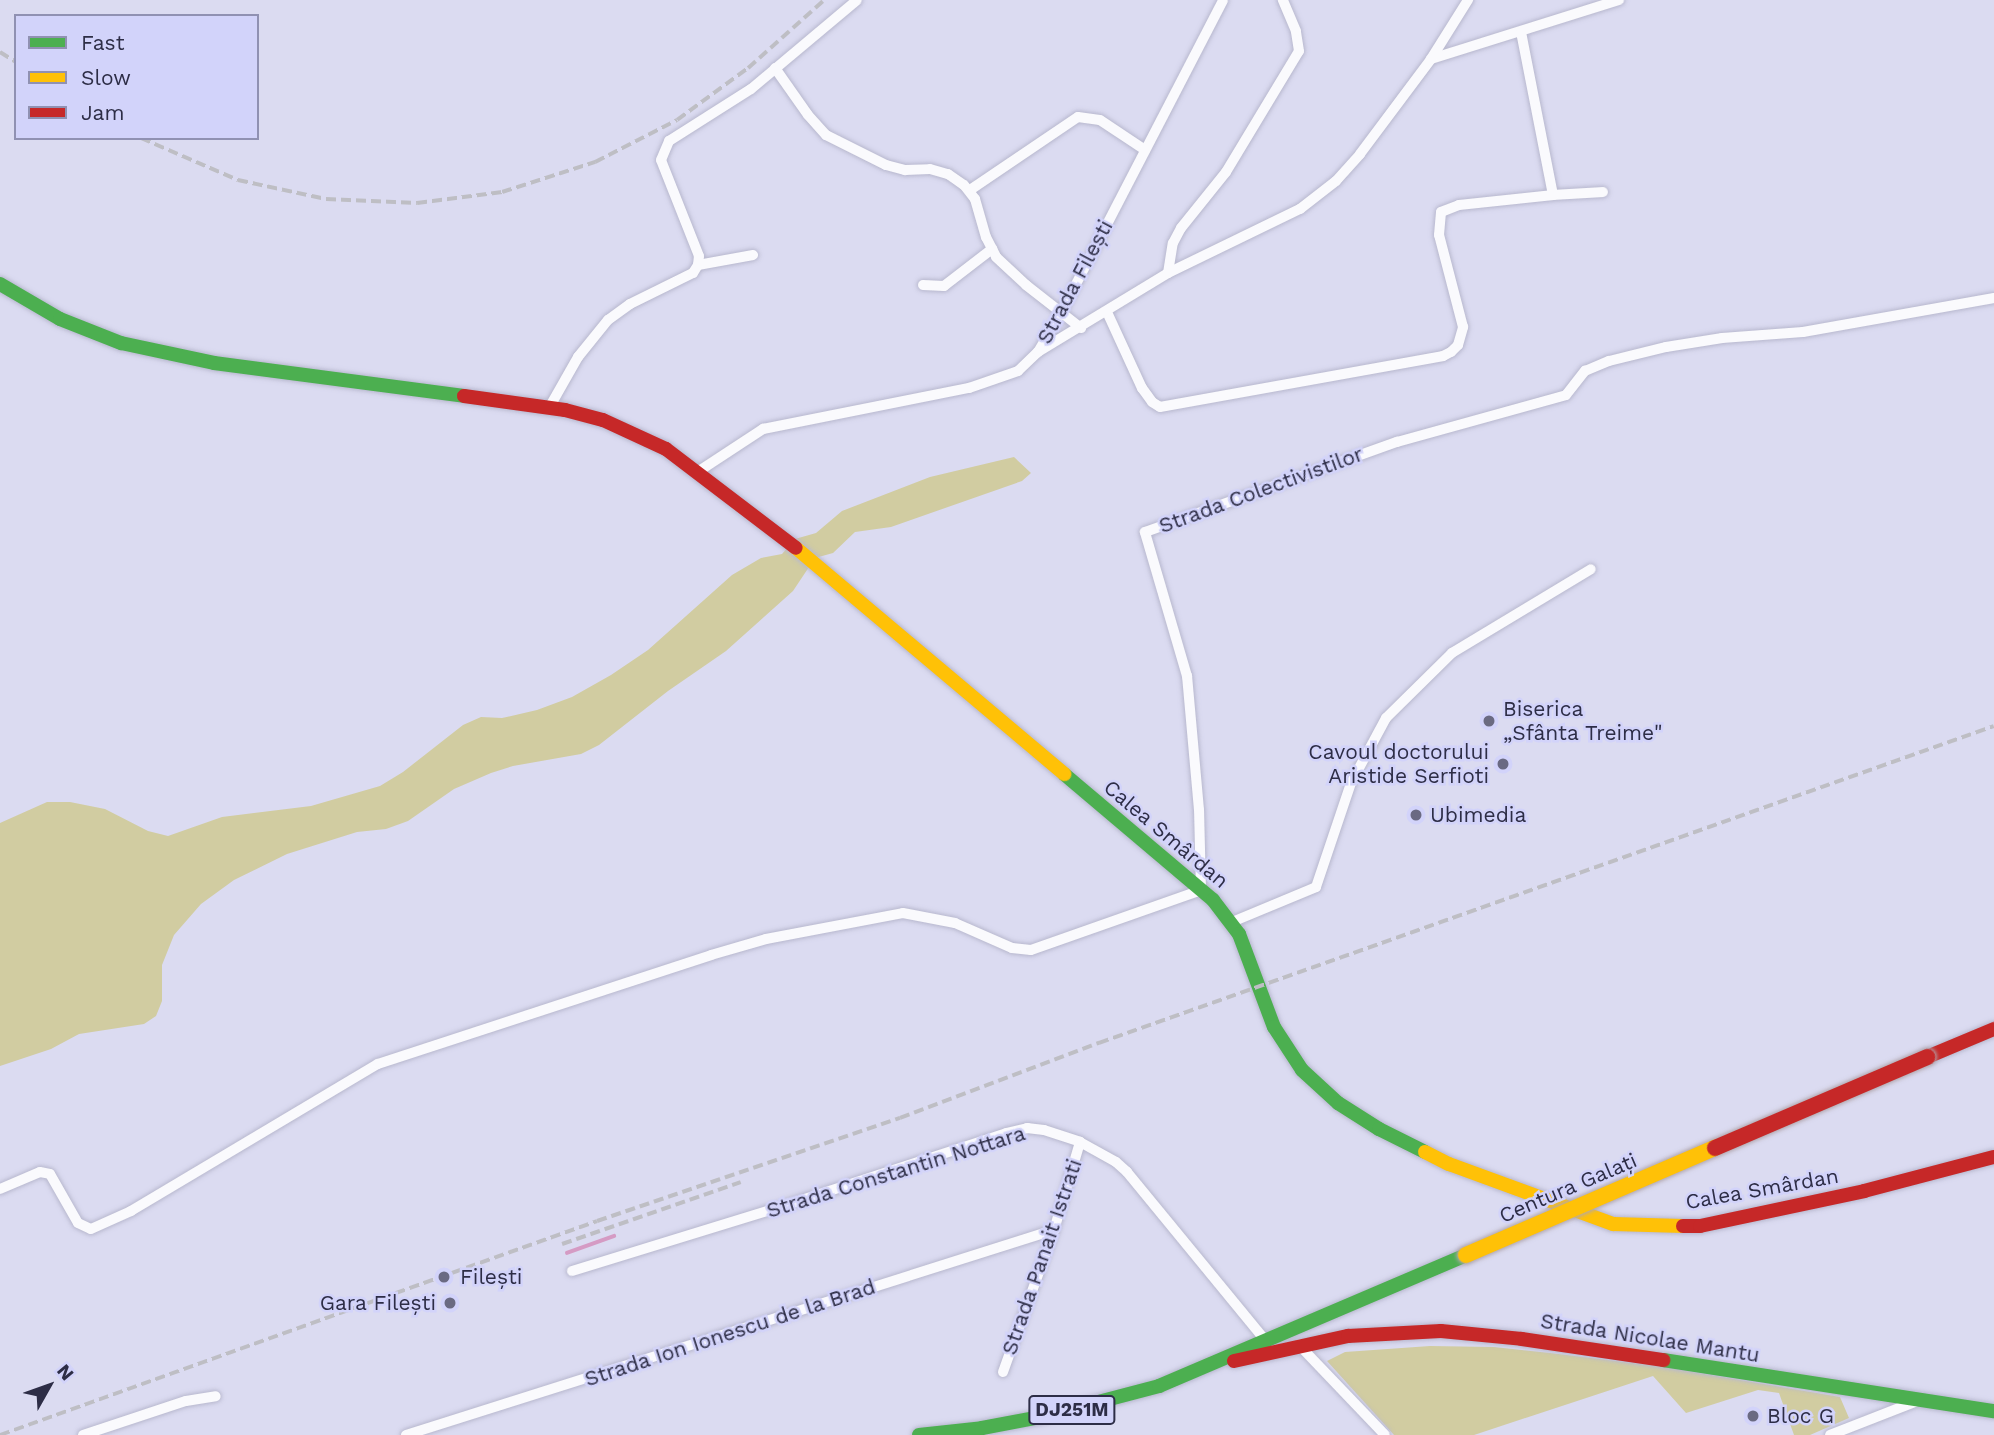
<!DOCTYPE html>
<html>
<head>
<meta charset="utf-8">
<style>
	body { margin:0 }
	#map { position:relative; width:1994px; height:1435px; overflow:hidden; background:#dbdbf1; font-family:"Work Sans",sans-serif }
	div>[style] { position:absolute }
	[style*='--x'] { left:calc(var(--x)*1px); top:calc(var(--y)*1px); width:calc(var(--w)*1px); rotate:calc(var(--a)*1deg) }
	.green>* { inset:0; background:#d1cca1 }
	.stream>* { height:3.5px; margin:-1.75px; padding:0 1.75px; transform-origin:1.75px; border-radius:1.75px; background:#d59bc4 }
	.roads { filter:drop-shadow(0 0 2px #b8b8ce) drop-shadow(0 0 2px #b8b8ce) }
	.street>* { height:10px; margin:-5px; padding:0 5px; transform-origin:5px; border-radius:5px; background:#fafafd }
	.fast>* { height:14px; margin:-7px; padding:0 7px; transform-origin:7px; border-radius:7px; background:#4caf50 }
	.slow>* { height:14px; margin:-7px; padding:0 7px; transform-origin:7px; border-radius:7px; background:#ffc107 }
	.jam>* { height:14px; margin:-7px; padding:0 7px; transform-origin:7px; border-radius:7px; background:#c62828 }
	.rail>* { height:3.5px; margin-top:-1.75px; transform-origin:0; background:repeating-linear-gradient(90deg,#bebec4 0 10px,transparent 0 15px) }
	.bridges { filter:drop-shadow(0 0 2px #b1a7ae) drop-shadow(0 0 2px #b1a7ae) }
	.slow-bridge>* { height:16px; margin:-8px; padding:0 8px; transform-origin:8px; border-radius:8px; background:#ffc107 }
	.jam-bridge>* { height:16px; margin:-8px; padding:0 8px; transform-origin:8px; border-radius:8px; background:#c62828 }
	.dots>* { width:19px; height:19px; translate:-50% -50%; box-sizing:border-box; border:4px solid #d2d3fa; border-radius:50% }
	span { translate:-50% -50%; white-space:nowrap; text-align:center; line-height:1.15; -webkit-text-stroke:5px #d2d3fa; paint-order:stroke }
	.shield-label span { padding:2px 5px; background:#d2d3fa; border:2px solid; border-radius:5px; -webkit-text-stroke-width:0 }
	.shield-label { font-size:19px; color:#2d2d46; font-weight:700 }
	.street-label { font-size:21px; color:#2d2d46 }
	.poi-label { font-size:21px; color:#2d2d46 }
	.left { translate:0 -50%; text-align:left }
	.right { translate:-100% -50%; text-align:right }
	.legend { position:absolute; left:14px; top:14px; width:245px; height:126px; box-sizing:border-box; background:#d2d3fa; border:2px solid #9091b2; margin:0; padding:9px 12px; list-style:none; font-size:21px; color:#2d2d46 }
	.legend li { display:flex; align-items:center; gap:14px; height:35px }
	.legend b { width:35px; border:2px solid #9091b2 }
	.north { position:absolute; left:14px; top:1351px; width:70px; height:70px; -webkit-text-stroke:5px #d2d3fa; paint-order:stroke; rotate:50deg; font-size:19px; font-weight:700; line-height:28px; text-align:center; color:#2d2d46 }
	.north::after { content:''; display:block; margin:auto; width:24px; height:32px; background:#2d2d46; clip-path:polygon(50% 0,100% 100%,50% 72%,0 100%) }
</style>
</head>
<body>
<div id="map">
	<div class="green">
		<i style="clip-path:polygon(1014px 457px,1031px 473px,1022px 481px,891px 527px,855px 532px,833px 553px,815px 558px,793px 591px,726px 651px,668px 691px,599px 745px,581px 754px,513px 766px,491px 773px,454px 789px,408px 821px,386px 829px,357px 832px,287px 854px,234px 880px,201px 904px,174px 935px,162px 965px,162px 1001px,156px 1016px,144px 1024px,79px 1034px,51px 1049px,0 1066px,0 823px,47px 802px,70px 802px,105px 809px,148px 831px,168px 836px,222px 817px,311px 806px,380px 786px,403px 772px,463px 725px,481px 717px,502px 718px,537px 710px,572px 697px,611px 675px,648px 650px,732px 575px,761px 558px,782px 554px,795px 539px,816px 533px,842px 511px,930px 477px)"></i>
		<i style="clip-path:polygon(1430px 1346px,1494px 1347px,1550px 1353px,1657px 1366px,1840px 1397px,1849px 1418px,1810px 1435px,1794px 1435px,1779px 1393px,1758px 1390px,1686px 1413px,1653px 1376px,1474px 1435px,1394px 1435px,1327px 1361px,1345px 1352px)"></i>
	</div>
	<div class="stream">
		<i style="--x:567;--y:1253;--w:50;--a:-19.9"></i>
	</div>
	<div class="roads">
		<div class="street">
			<i style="--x:1431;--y:59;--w:197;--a:-17.4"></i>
			<i style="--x:775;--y:68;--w:57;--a:54.9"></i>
			<i style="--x:808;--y:115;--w:27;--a:48"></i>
			<i style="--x:826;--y:135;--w:67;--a:26.6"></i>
			<i style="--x:886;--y:165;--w:20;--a:15"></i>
			<i style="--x:905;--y:170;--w:25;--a:-2"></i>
			<i style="--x:930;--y:169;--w:19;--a:16"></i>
			<i style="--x:948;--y:174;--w:19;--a:35"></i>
			<i style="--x:964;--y:185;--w:18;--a:52"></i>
			<i style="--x:975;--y:199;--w:40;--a:74"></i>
			<i style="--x:986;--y:237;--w:22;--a:63"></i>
			<i style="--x:996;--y:257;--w:41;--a:43"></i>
			<i style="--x:1026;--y:285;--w:70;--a:38"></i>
			<i style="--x:970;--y:190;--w:130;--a:-34.1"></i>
			<i style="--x:1078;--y:117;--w:22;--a:8"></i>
			<i style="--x:1100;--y:120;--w:54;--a:33.7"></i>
			<i style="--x:1553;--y:195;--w:50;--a:-3.4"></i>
			<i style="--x:698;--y:265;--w:56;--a:-10.3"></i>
			<i style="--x:1168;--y:273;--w:30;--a:-81"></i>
			<i style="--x:1173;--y:243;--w:17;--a:-62"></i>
			<i style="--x:1181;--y:228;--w:72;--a:-51.2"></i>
			<i style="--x:1226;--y:172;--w:141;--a:-58.9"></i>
			<i style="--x:1299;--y:51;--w:20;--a:-99"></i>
			<i style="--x:1296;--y:31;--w:34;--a:-113"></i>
			<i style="--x:923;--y:285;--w:21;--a:3"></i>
			<i style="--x:944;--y:286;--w:61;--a:-37.6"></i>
			<i style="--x:1107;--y:312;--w:84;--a:65.3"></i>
			<i style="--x:1142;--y:388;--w:17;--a:54"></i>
			<i style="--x:1152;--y:402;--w:9;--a:32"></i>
			<i style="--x:1160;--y:407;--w:288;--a:-10.2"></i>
			<i style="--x:1443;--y:356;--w:9;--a:-27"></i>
			<i style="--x:1451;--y:352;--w:10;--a:-45"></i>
			<i style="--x:1458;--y:345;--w:19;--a:-74"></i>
			<i style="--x:1463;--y:327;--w:95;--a:-104.6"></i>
			<i style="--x:1439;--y:235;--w:23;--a:-85"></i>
			<i style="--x:1441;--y:212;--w:19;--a:-21"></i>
			<i style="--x:1459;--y:205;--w:95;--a:-6.1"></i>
			<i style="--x:1553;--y:195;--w:166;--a:-101.1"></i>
			<i style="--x:1038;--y:352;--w:152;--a:-31.3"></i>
			<i style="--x:1168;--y:273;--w:147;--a:-25.9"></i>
			<i style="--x:1300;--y:209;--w:46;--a:-37.9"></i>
			<i style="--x:1336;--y:181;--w:36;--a:-48"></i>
			<i style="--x:1360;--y:154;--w:119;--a:-53.2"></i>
			<i style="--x:1431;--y:59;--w:70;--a:-57.9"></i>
			<i style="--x:549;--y:408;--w:59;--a:-60.4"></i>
			<i style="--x:578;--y:357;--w:48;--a:-51"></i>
			<i style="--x:608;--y:320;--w:27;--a:-36"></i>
			<i style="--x:630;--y:304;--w:70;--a:-26.2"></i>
			<i style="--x:693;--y:273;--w:9;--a:-58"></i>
			<i style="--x:698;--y:265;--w:9;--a:-84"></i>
			<i style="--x:699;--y:256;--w:103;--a:-111.6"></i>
			<i style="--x:661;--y:160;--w:21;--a:-67"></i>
			<i style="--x:669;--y:141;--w:97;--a:-32.4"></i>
			<i style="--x:751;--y:89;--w:138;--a:-40"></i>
			<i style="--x:699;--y:471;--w:77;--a:-33.3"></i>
			<i style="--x:763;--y:429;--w:210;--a:-11.3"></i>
			<i style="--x:969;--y:388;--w:52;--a:-19.1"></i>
			<i style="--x:1018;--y:371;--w:28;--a:-44"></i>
			<i style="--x:1038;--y:352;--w:45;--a:-59.5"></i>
			<i style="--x:1061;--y:313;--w:352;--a:-62.6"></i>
			<i style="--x:1232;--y:922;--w:91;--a:-22.6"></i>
			<i style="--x:1316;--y:887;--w:110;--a:-71.4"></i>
			<i style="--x:1351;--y:783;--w:74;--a:-61.7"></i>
			<i style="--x:1386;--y:718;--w:93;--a:-44.6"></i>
			<i style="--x:1452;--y:653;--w:162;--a:-31.1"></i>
			<i style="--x:0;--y:1189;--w:43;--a:-23"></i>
			<i style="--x:40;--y:1172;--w:10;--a:11"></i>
			<i style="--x:50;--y:1174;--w:56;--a:60.3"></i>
			<i style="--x:78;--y:1223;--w:14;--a:25"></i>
			<i style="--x:91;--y:1229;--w:44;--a:-24.2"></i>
			<i style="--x:131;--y:1211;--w:287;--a:-30.8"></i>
			<i style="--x:378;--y:1064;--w:350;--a:-18.1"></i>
			<i style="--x:711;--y:955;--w:57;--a:-16.2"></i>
			<i style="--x:766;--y:939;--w:139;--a:-10.7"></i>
			<i style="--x:903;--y:913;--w:53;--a:10.9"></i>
			<i style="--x:955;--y:923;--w:62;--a:23.7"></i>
			<i style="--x:1012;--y:948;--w:19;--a:6"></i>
			<i style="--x:1031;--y:950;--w:180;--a:-19.4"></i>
			<i style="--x:1201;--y:890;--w:80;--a:-91.4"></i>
			<i style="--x:1199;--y:810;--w:135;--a:-95.1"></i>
			<i style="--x:1187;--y:676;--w:150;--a:-106.3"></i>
			<i style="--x:1145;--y:532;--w:268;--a:-19.7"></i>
			<i style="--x:1397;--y:442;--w:175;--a:-15.5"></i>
			<i style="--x:1566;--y:395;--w:31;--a:-52"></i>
			<i style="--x:1585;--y:371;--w:26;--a:-23"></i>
			<i style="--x:1609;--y:361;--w:59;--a:-13.8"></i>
			<i style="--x:1666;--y:347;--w:57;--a:-9.1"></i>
			<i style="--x:1722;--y:338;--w:81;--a:-4.2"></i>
			<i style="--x:1803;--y:332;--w:194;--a:-10.1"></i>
			<i style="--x:572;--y:1271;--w:211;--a:-17.1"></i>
			<i style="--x:774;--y:1209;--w:244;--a:-18.1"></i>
			<i style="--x:1006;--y:1133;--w:22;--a:-13"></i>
			<i style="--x:1027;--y:1128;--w:17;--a:7"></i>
			<i style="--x:1044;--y:1130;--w:38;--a:18"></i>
			<i style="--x:1080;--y:1142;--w:41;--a:29.1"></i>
			<i style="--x:1116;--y:1162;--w:15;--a:42"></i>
			<i style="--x:1127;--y:1172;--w:216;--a:50.6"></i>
			<i style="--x:1299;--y:1345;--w:124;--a:46.3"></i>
			<i style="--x:1003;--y:1372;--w:151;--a:-70.2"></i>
			<i style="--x:1054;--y:1230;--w:92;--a:-73.5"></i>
			<i style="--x:83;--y:1435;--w:108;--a:-18.3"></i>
			<i style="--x:186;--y:1401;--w:30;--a:-9"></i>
			<i style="--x:406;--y:1435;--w:680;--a:-17.56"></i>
			<i style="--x:1830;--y:1435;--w:97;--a:-21.3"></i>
		</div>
		<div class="fast">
			<i style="--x:0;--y:284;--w:69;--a:30.3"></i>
			<i style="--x:60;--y:319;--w:66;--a:21.5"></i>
			<i style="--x:121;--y:343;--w:95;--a:12.1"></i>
			<i style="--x:214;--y:363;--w:252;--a:7.5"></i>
			<i style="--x:1064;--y:774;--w:195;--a:40.2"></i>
			<i style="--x:1213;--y:900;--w:43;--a:52.6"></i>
			<i style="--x:1239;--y:934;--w:99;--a:69.4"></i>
			<i style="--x:1274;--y:1027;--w:51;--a:56.9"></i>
			<i style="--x:1302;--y:1070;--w:49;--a:42.5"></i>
			<i style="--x:1338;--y:1103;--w:49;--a:32.4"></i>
			<i style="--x:1379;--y:1129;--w:51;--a:26.6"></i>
			<i style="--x:1663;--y:1360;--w:335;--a:8.8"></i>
			<i style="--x:919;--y:1435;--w:63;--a:-6.3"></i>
			<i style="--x:982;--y:1428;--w:64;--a:-10.8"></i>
			<i style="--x:1045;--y:1416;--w:118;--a:-14.7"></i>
			<i style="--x:1159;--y:1386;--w:334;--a:-23.1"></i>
		</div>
		<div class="slow">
			<i style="--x:796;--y:548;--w:351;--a:40.1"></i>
			<i style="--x:1425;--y:1152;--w:27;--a:27"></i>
			<i style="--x:1449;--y:1164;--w:175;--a:20.1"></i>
			<i style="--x:1613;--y:1224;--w:70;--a:1.6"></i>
		</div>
		<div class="jam">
			<i style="--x:464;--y:396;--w:102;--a:7.9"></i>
			<i style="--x:565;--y:410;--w:39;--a:15"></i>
			<i style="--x:603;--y:420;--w:69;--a:24.7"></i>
			<i style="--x:666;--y:449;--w:163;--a:37.3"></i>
			<i style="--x:1927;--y:1057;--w:73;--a:-22.7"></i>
			<i style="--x:1683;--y:1226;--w:17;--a:0"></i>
			<i style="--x:1700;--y:1226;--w:168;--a:-12"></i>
			<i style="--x:1864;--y:1191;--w:134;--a:-14.7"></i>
			<i style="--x:1234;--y:1361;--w:117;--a:-12.4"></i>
			<i style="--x:1348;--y:1336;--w:93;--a:-3.1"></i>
			<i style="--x:1441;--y:1331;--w:81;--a:5.6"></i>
			<i style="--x:1522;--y:1339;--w:143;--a:8.5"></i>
		</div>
	</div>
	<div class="rail">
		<i style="--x:0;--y:52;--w:19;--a:32"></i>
		<i style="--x:141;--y:138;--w:106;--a:23.4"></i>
		<i style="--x:238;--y:180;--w:90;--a:12.2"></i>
		<i style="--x:326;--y:199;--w:91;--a:2.5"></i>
		<i style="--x:417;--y:203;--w:86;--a:-7.4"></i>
		<i style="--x:502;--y:192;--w:98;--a:-17.9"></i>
		<i style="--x:595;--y:162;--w:92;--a:-27.1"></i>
		<i style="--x:677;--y:120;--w:88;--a:-36.2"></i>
		<i style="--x:748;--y:68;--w:102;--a:-41.8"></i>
		<i style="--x:562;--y:1244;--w:189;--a:-19.1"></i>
		<i style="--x:0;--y:1435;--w:634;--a:-19.72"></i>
		<i style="--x:597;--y:1221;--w:320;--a:-18.8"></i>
		<i style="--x:900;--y:1118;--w:213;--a:-20.7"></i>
		<i style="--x:1099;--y:1043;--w:949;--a:-19.5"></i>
	</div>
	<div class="bridges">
		<div class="slow-bridge">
			<i style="--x:1466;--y:1255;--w:271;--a:-23.3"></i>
		</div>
		<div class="jam-bridge">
			<i style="--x:1715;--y:1148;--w:231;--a:-23.2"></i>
		</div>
	</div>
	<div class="dots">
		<i style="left:1489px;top:721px;background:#6a6a82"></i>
		<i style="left:1503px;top:764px;background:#6a6a82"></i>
		<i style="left:1416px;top:815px;background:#6a6a82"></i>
		<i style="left:444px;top:1277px;background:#6a6a82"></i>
		<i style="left:450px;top:1303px;background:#6a6a82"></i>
		<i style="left:1753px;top:1416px;background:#6a6a82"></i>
	</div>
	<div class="shield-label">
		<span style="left:1072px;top:1410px">DJ251M</span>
	</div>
	<div class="street-label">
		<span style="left:1075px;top:282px;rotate:-62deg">Strada Filești</span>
		<span style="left:1261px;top:490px;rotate:-20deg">Strada Colectivistilor</span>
		<span style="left:1166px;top:834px;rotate:40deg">Calea Smârdan</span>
		<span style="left:896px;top:1172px;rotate:-17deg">Strada Constantin Nottara</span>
		<span style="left:1568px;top:1188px;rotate:-23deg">Centura Galați</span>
		<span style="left:1762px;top:1189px;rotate:-10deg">Calea Smârdan</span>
		<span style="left:1042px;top:1257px;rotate:-71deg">Strada Panait Istrati</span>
		<span style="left:730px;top:1333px;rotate:-18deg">Strada Ion Ionescu de la Brad</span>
		<span style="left:1650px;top:1338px;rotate:9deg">Strada Nicolae Mantu</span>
	</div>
	<div class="poi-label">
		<span class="left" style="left:1503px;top:721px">Biserica<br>„Sfânta Treime"</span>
		<span class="right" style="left:1489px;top:764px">Cavoul doctorului<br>Aristide Serfioti</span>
		<span class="left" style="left:1430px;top:815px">Ubimedia</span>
		<span class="left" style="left:460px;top:1277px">Filești</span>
		<span class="right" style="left:436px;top:1303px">Gara Filești</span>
		<span class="left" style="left:1767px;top:1416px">Bloc G</span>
	</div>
	<ul class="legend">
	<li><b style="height:9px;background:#4caf50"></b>Fast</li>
	<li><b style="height:9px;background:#ffc107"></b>Slow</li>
	<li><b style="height:9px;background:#c62828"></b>Jam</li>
	</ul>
	<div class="north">N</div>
</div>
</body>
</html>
